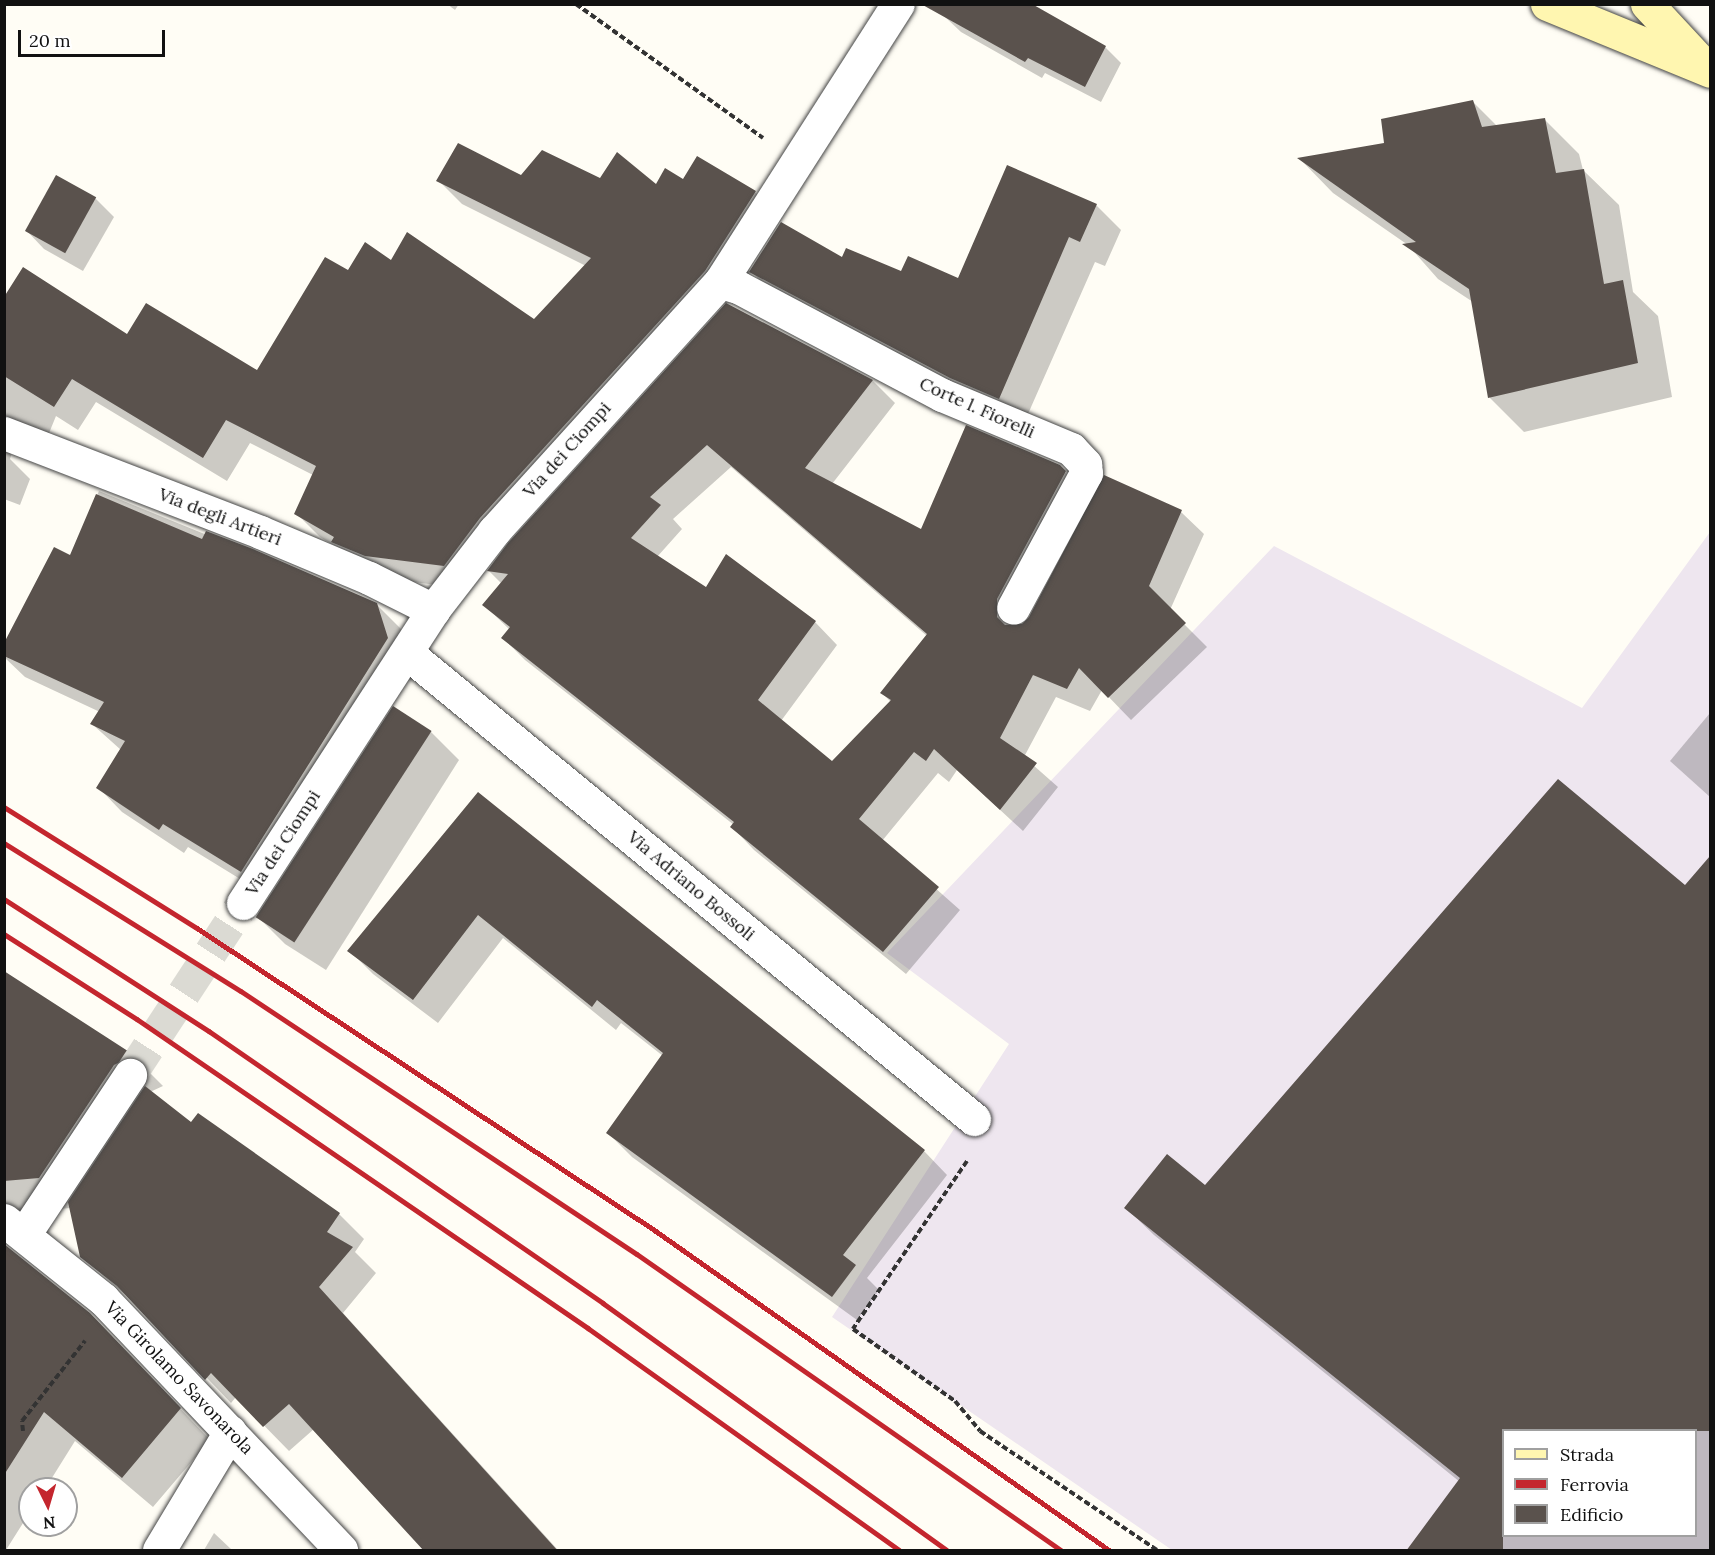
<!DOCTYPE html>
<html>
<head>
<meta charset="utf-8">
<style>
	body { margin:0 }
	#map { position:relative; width:1715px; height:1555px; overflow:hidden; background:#fffdf5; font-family:Lora,serif }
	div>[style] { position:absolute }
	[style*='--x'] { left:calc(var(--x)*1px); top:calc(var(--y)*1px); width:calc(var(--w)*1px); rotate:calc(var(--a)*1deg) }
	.industrial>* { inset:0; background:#eee6ef }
	.shadow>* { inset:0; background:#0003 }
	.building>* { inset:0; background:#5a524d; transform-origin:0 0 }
	.street-tunnel>* { height:33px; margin-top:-16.5px; transform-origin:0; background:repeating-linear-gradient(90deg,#dbdad3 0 33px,transparent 0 49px) }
	.path>* { height:4px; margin-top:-2px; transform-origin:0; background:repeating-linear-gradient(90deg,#333 0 6px,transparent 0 9px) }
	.roads { filter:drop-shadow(0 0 2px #444) drop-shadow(0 0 2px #444) }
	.street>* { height:33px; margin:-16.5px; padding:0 16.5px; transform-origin:16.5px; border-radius:16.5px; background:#fff }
	.secondary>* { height:33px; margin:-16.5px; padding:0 16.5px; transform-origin:16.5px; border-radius:16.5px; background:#fff6b0 }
	.rail>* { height:4.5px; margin:-2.25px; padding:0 2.25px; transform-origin:2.25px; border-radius:2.25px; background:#c4262e }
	span { translate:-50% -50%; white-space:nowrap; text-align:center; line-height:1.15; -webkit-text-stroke:6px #fff; paint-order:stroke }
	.street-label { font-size:18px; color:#111 }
	.frame { position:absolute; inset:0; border:6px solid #111; pointer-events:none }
	.legend { position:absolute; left:1502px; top:1429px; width:195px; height:108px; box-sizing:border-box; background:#fff; border:2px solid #a0a0a0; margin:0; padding:8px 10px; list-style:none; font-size:18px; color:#111 }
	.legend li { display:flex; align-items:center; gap:12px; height:30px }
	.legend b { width:30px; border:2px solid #a0a0a0 }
	.north { position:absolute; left:18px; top:1477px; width:60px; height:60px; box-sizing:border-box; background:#fff; border:2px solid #a0a0a0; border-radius:50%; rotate:175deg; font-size:16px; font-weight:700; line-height:24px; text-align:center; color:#111 }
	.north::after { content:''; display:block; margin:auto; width:21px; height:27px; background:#c4262e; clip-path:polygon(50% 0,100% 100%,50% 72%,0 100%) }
	.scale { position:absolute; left:18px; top:30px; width:147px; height:27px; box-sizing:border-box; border:3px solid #111; border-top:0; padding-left:8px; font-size:18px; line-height:21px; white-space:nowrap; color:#111; -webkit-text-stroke:4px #fff; paint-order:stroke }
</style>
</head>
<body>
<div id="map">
	<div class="industrial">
		<i style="clip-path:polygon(evenodd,1710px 532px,1710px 1550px,1172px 1550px,832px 1317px,1009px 1044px,887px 953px,1274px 546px,1582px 708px,1710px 532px,1504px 1430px,1696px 1430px,1696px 1536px,1504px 1536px,1504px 1430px)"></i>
	</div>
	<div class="shadow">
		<i style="clip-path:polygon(447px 4px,459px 4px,455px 10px)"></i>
		<i style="clip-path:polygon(944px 16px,1105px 47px,1121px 63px,1101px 102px,1045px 73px,1042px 78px,961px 32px)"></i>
		<i style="clip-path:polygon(1473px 102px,1497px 126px,1544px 119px,1579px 154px,1583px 170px,1619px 205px,1633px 292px,1658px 316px,1672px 397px,1524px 432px,1490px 398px,1473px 302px,1438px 279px,1408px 245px,1333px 193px,1300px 159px,1386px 144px)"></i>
		<i style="clip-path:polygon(521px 177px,656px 187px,683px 181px,755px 192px,779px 216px,468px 589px,390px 579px,320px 537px,296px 513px,313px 475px,250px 443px,227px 481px,96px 402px,78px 430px,56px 416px,45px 443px,15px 442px,10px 459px,30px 479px,20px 505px,4px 499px,4px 300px,257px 372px,348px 272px,391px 262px,534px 321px,586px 266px,462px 204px,438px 180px)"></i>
		<i style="clip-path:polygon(95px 198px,114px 217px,83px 271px,44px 249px,26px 230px)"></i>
		<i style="clip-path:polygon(1096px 205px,1121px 230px,1105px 266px,1095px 262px,1024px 423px,776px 297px,751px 271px,842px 259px,901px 273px,959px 280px)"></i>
		<i style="clip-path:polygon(evenodd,726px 305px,873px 381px,895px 403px,832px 484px,922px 531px,1059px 466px,1087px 495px,1017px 626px,1031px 618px,1105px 477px,1181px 512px,1204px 534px,1170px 610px,1207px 647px,1131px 720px,1102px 690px,1090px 711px,1056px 697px,1024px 757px,1058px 787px,1023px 831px,957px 770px,949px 782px,938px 773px,882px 841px,960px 910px,906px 974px,754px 850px,732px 827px,734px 825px,525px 660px,503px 638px,510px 630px,484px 605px,501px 583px,489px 571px,726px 305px,731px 467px,927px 636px,882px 693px,891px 702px,832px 763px,781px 721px,837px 645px,815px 622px,706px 589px,657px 557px,682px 529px,673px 519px,731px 467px)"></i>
		<i style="clip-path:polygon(99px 491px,376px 604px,401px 629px,412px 663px,266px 895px,188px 847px,184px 853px,122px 812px,98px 787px,121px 750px,92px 724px,100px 712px,25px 677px,4px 657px,4px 646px,70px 557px)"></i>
		<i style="clip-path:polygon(1710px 713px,1710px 797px,1670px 761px)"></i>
		<i style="clip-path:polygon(431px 732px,459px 760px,326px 970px,285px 944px,257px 916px)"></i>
		<i style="clip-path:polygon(478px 794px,924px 1151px,947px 1175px,867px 1278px,879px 1290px,857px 1320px,632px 1157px,608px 1133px,663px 1056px,621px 1023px,616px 1030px,503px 938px,438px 1023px,373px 974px,350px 951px)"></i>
		<i style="clip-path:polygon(evenodd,1710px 858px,1710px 1550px,1408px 1550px,1460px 1482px,1154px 1235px,1126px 1208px,1205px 1187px,1685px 887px,1710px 858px,1504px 1430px,1696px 1430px,1696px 1536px,1504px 1536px,1504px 1430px)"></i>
		<i style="clip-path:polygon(4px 975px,133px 1056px,163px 1086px,150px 1092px,192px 1124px,199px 1115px,339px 1214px,364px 1239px,355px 1252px,376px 1273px,343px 1313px,558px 1550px,426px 1550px,314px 1429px,289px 1451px,236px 1397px,231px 1403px,138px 1306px,81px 1256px,71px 1208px,4px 1213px)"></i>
		<i style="clip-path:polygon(4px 1246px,120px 1345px,210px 1440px,153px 1507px,75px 1441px,45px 1489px,30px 1489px,30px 1512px,6px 1550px)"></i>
		<i style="clip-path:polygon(214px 1533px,232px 1550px,204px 1550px)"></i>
	</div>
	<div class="building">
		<i style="clip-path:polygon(921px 4px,1032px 4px,1106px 46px,1085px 87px,1028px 58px,1025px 62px)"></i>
		<i style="clip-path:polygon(1473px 100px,1482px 127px,1545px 118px,1556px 173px,1584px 169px,1604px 284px,1623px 280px,1638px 363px,1488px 398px,1469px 289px,1402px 244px,1416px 242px,1297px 158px,1384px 143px,1381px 119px)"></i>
		<i style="clip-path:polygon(458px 143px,521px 175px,542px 150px,600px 178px,617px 152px,656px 184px,665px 168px,683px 179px,697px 156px,756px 191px,705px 271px,480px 518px,444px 566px,365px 556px,331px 542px,334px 537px,294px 514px,316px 466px,226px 420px,203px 458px,72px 379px,54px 407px,4px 376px,4px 297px,23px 267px,127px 334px,146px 303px,257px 370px,325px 257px,348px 270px,365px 242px,391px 260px,407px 232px,534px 319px,591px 258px,436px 181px)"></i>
		<i style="clip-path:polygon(1007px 165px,1097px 204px,1080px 242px,1069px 237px,999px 399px,950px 378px,749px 272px,781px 222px,842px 257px,846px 248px,901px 271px,908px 256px,958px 278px)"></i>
		<i style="left:56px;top:175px;width:46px;height:64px;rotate:29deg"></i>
		<i style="clip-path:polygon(evenodd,726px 303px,873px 380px,805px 468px,921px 529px,966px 425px,1060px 465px,1066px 471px,997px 599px,997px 617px,1005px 625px,1022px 624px,1029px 617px,1104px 475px,1182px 510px,1149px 586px,1186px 623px,1108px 698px,1079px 668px,1067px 689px,1033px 675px,1000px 738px,1037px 763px,1000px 810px,934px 749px,926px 761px,914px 752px,859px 819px,939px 887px,883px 952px,730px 827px,734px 822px,501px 638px,510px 627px,482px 605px,508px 574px,487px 571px,508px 543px,726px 303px,707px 445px,927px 634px,880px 693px,891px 700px,832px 761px,758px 700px,816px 621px,726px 554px,706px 587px,631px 538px,661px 505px,650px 497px,707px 445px)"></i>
		<i style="clip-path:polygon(96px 494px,202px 539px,206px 531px,253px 549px,377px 603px,388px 638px,241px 872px,163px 824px,159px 830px,96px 788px,125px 741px,90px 724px,104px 702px,4px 656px,4px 643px,54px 547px,70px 555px)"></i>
		<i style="left:393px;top:706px;width:46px;height:252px;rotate:33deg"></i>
		<i style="clip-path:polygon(1558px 779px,1685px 885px,1710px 856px,1710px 1431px,1503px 1431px,1503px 1551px,1406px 1551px,1460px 1478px,1124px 1208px,1167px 1154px,1205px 1185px)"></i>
		<i style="clip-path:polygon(478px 792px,925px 1150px,843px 1255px,856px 1265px,832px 1297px,606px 1133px,663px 1053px,597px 1000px,592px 1007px,478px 915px,413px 1000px,347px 951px)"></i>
		<i style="clip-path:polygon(4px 971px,134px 1055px,114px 1065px,39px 1178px,4px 1181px)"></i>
		<i style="clip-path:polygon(145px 1086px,191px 1122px,198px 1113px,340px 1213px,327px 1232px,353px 1247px,319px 1287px,558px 1551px,424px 1551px,289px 1404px,263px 1427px,211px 1373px,205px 1380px,117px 1286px,80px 1257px,68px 1202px)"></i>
		<i style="clip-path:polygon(4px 1244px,90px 1313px,181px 1408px,122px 1478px,44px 1412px,4px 1475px)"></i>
	</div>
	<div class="street-tunnel">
		<i style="--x:130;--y:1075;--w:206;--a:-56.7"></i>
	</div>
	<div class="path">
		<i style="--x:576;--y:4;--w:230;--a:35.6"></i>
		<i style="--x:967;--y:1161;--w:203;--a:124.2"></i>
		<i style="--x:853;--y:1329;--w:125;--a:35.2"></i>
		<i style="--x:955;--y:1401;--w:39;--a:50"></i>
		<i style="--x:980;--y:1431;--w:213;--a:33.9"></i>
		<i style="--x:23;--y:1431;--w:10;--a:-96"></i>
		<i style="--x:22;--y:1421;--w:102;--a:-51.8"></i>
	</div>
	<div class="roads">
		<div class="street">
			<i style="--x:720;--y:282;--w:19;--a:16"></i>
			<i style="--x:738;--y:287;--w:231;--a:27.9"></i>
			<i style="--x:942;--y:395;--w:140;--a:22.7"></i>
			<i style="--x:1071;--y:449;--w:21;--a:47"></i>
			<i style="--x:1085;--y:464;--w:9;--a:84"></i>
			<i style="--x:1086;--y:473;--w:153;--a:118.4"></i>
			<i style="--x:4;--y:433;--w:274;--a:21.1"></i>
			<i style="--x:260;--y:532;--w:118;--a:22.9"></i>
			<i style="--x:369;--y:578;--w:72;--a:26.6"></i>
			<i style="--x:407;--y:653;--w:734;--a:39.42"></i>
			<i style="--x:243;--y:903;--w:349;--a:-57"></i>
			<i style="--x:433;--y:610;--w:100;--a:-52.3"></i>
			<i style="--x:494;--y:531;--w:336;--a:-47.8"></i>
			<i style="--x:720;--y:282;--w:330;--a:-57.4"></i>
			<i style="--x:4;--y:1220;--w:127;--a:38.6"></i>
			<i style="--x:103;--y:1299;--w:346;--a:46.5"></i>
			<i style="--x:25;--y:1233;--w:190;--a:-56.4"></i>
			<i style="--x:159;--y:1550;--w:138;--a:-59"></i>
		</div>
		<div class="secondary">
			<i style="--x:1547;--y:4;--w:176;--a:22.3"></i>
			<i style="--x:1647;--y:4;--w:78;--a:47.1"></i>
		</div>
	</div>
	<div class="rail">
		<i style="--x:4;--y:807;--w:228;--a:32.1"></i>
		<i style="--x:197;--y:928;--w:546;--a:33.43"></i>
		<i style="--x:653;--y:1229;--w:558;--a:35.14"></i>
		<i style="--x:4;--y:843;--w:279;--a:32"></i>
		<i style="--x:241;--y:991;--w:475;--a:33.6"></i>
		<i style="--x:637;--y:1254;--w:517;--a:34.92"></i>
		<i style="--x:4;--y:899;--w:244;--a:32.8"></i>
		<i style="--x:209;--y:1031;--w:479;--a:34.6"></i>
		<i style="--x:603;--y:1303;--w:423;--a:35.7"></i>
		<i style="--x:4;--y:934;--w:158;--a:32.6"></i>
		<i style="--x:137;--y:1019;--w:547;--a:34.42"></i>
		<i style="--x:588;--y:1328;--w:382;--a:35.5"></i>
	</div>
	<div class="street-label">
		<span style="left:977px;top:408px;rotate:24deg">Corte l. Fiorelli</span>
		<span style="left:567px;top:450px;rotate:-48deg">Via dei Ciompi</span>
		<span style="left:220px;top:517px;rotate:21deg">Via degli Artieri</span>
		<span style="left:283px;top:843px;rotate:-57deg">Via dei Ciompi</span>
		<span style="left:691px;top:886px;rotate:40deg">Via Adriano Bossoli</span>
		<span style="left:179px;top:1378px;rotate:46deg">Via Girolamo Savonarola</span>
	</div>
	<div class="frame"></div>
	<ul class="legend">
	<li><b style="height:8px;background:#fff6b0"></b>Strada</li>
	<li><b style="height:8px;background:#c4262e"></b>Ferrovia</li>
	<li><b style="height:16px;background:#5a524d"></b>Edificio</li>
	</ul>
	<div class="north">N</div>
	<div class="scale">20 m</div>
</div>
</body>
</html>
